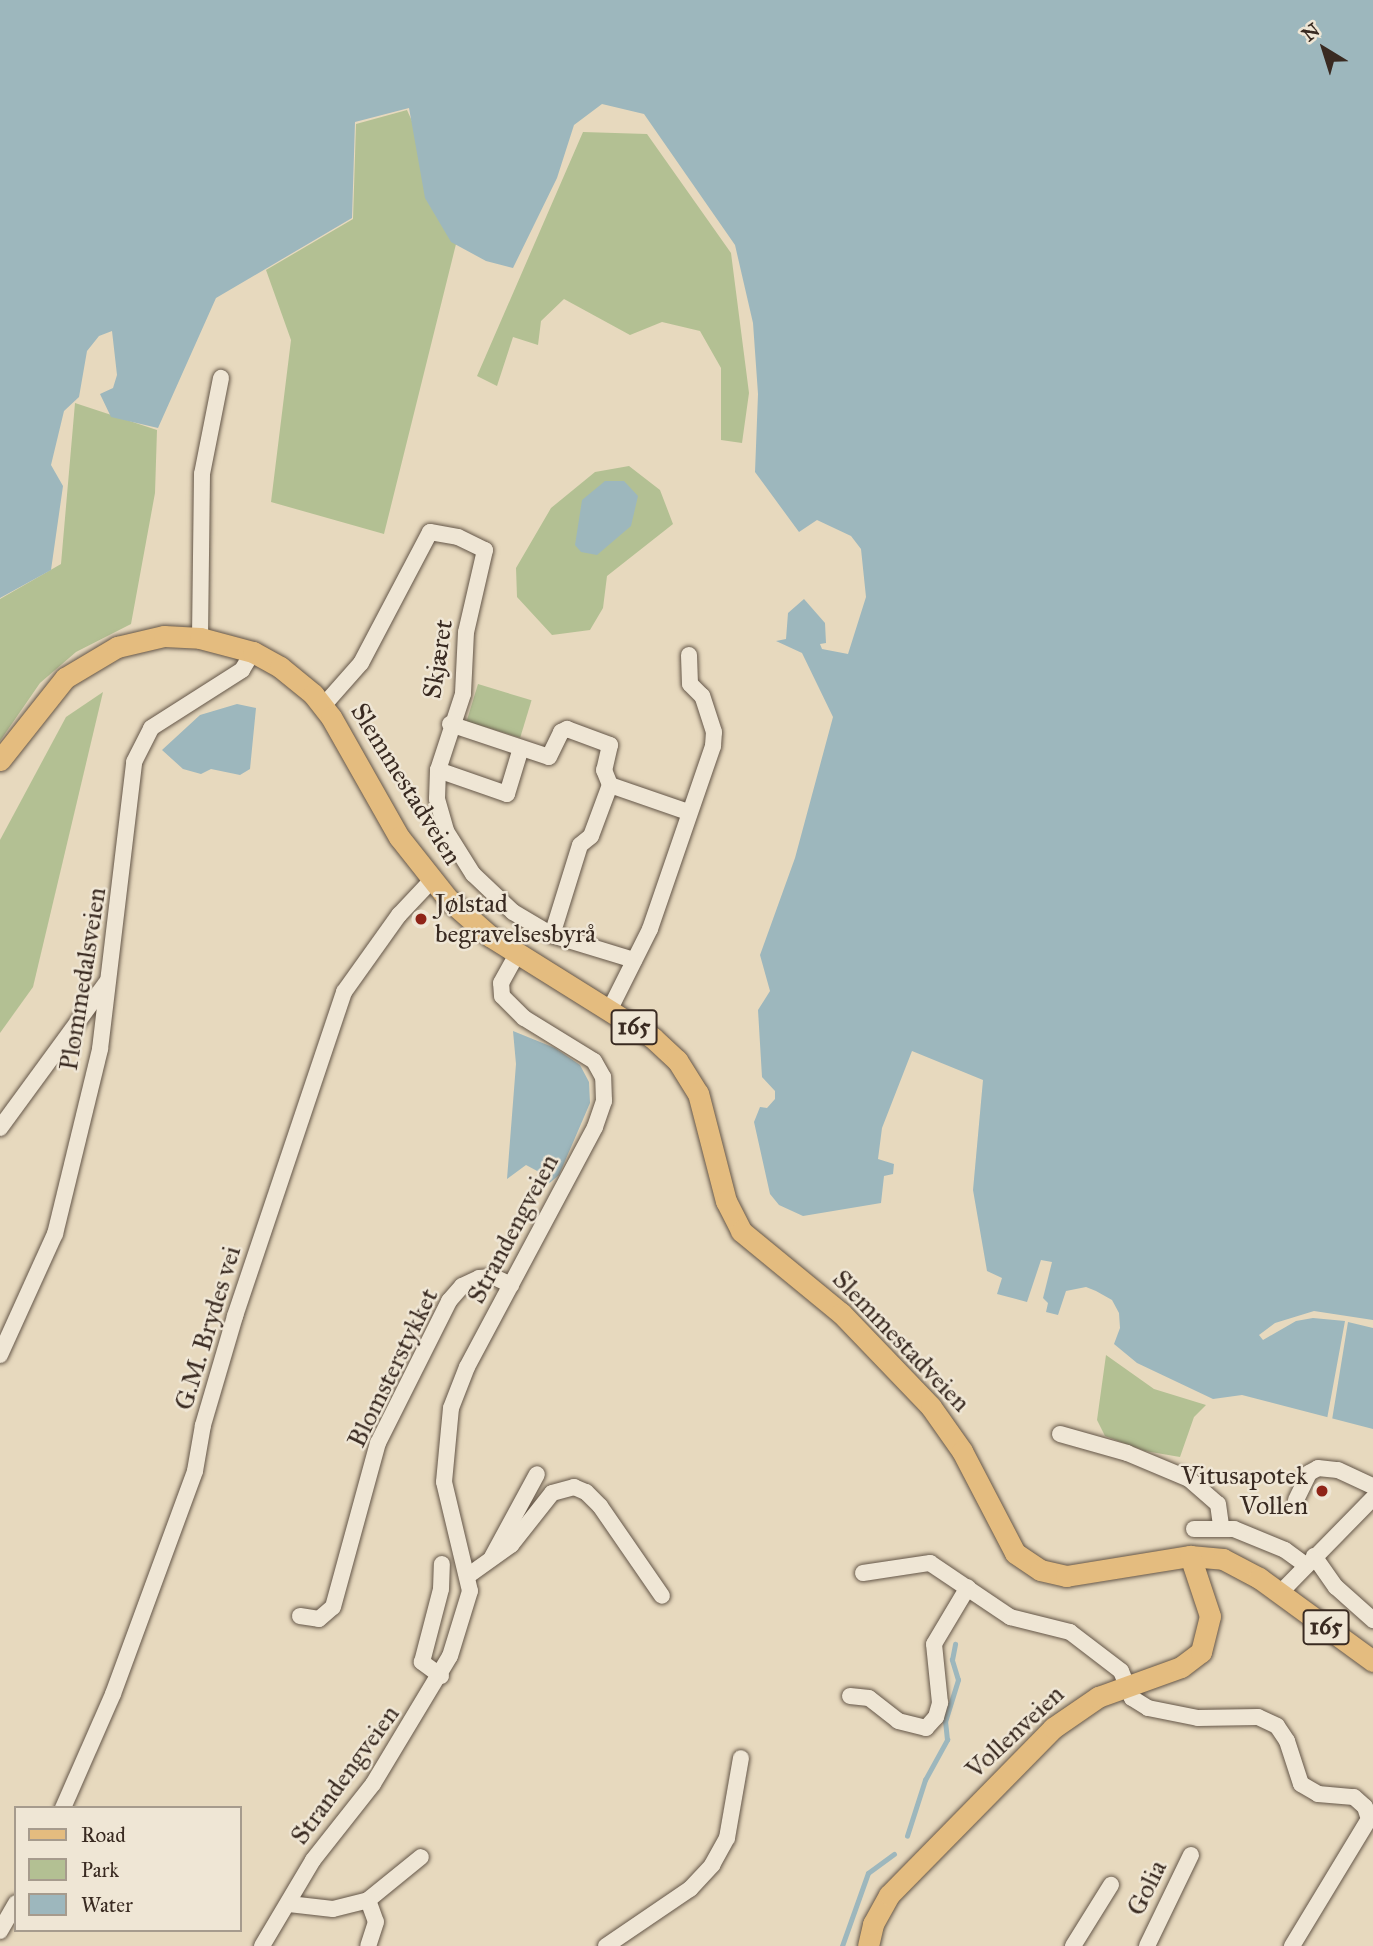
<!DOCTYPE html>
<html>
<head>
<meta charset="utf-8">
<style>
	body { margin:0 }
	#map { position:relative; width:1373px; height:1946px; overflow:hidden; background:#e7d9be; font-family:"IM FELL Great Primer",serif }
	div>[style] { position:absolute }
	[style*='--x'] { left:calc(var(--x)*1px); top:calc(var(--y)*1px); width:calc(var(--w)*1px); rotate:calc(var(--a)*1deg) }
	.green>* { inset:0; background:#b3c093; transform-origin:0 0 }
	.water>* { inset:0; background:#9db7bd }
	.pier>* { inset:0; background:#e7d9be }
	.stream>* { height:4.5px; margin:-2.25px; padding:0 2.25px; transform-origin:2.25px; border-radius:2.25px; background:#9db7bd }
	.roads { filter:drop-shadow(0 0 2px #645648) drop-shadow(0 0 2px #645648) }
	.minor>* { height:16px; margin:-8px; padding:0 8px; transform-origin:8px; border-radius:8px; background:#efe6d5 }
	.major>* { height:21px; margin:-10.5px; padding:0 10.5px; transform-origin:10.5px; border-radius:10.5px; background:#e4bc7f }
	.dots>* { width:19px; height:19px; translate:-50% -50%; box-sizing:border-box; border:4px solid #efe6d5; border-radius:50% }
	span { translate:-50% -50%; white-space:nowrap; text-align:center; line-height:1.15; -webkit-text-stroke:5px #efe6d5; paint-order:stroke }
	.shield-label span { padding:2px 5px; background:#efe6d5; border:2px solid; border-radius:5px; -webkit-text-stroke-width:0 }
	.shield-label { font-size:24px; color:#392a21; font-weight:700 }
	.street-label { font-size:26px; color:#392a21 }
	.poi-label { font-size:26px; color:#392a21 }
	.left { translate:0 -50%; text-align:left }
	.right { translate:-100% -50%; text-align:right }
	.legend { position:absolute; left:14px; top:1806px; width:228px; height:126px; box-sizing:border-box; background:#efe6d5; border:2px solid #a69b8d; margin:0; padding:9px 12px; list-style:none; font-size:21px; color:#392a21 }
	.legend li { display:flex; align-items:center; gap:14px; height:35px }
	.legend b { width:35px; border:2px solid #a69b8d }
	.north { position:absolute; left:1289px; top:14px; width:70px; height:70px; -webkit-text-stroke:5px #efe6d5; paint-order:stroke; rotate:322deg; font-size:19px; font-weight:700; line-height:28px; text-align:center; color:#392a21 }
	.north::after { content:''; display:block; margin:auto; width:24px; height:32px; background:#392a21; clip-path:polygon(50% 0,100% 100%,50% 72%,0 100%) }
</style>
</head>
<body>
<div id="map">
	<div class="green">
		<i style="clip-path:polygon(407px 110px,460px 228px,384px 534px,271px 502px,291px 340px,266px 270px,353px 219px,356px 124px)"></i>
		<i style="clip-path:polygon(583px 132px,647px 134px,731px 253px,749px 393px,742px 443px,721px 440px,721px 368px,700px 331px,662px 322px,630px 335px,564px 299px,541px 321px,538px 345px,513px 337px,497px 386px,477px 376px)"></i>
		<i style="clip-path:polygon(75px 403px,157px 430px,155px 493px,131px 624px,76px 652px,40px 683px,0 741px,0 599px,61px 564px)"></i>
		<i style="clip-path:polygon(629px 466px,660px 490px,673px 524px,607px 576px,603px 608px,590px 630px,552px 635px,517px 597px,516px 568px,551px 508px,595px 472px)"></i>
		<i style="left:478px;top:684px;width:56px;height:39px;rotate:17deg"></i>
		<i style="clip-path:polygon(103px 692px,33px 987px,0 1033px,0 840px,66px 717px)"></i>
		<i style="clip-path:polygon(1106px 1355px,1154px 1389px,1206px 1405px,1194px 1417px,1180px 1457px,1145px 1451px,1105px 1436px,1097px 1420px)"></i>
	</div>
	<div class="water">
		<i style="clip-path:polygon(0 0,1373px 0,1373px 1429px,1242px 1395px,1213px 1399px,1137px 1363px,1114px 1344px,1120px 1328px,1119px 1313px,1112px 1300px,1096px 1291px,1086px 1287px,1066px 1291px,1058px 1315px,1046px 1312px,1048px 1303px,1043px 1298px,1052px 1262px,1041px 1260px,1027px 1302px,997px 1294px,1002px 1278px,987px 1271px,973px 1190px,983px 1080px,912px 1051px,882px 1128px,878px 1159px,894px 1164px,893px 1174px,884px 1176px,881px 1203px,803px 1216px,779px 1205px,770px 1194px,754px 1122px,760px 1107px,767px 1108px,775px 1099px,775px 1091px,762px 1077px,758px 1010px,770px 991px,760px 955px,795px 858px,833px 717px,802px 653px,776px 641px,786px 639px,788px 613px,804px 599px,825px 623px,826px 643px,820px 644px,822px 649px,848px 654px,866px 597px,861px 549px,851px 536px,817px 520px,799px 532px,755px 472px,758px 394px,753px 323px,735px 245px,644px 114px,602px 104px,574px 125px,557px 178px,513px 268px,486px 261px,451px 242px,425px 198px,409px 108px,355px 122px,352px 218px,216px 298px,158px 428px,111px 417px,100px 394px,113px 388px,117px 375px,112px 331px,99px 336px,87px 351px,79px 397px,64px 411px,51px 465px,63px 486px,51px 570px,0 598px)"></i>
		<i style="clip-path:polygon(605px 481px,624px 481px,638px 496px,631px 526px,597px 555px,581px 552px,575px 545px,582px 500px)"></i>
		<i style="clip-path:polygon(237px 704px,256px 708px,250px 769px,240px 775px,211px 769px,201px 774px,183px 769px,162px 750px,200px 715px)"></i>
		<i style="clip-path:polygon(513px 1031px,555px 1048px,580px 1065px,589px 1082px,590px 1103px,559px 1175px,546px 1186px,541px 1173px,526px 1165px,507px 1179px,516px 1064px)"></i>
	</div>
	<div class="pier">
		<i style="clip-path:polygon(1314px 1311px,1373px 1320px,1373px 1328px,1348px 1322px,1332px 1420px,1327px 1419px,1345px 1321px,1313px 1318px,1296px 1321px,1263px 1340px,1259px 1335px,1275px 1323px)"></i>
	</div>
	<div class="stream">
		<i style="--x:907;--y:1836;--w:59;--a:-72.2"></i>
		<i style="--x:925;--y:1780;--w:46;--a:-61.2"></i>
		<i style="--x:947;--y:1740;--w:18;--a:-96"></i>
		<i style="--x:945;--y:1722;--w:44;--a:-72.8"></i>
		<i style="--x:958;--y:1680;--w:21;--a:-107"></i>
		<i style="--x:952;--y:1660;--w:16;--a:-79"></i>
		<i style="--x:842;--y:1946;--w:77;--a:-70.4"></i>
		<i style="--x:868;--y:1873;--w:32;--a:-36"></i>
	</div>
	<div class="roads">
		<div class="minor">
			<i style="--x:200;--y:638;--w:164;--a:-89.3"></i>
			<i style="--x:202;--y:474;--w:98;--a:-78.8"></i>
			<i style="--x:323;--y:706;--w:57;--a:-48.5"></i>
			<i style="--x:361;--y:663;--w:148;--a:-62.2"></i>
			<i style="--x:430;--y:532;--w:28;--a:10"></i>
			<i style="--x:458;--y:537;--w:30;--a:26"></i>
			<i style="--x:485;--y:550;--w:84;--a:103"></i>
			<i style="--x:466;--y:632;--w:62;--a:92.8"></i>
			<i style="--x:463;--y:694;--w:80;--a:108.2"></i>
			<i style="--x:438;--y:770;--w:29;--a:92"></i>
			<i style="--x:437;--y:799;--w:33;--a:74"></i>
			<i style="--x:446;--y:831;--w:51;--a:57.9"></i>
			<i style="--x:473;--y:874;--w:55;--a:43.5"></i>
			<i style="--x:513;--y:912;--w:45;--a:30.5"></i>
			<i style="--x:552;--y:935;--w:86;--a:17"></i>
			<i style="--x:450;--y:724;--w:104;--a:18.4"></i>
			<i style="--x:549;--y:757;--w:28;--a:-64"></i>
			<i style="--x:561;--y:732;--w:7;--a:-27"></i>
			<i style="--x:567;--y:729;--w:46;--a:20.4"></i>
			<i style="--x:610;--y:745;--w:26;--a:103"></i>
			<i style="--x:604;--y:770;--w:16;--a:68"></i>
			<i style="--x:610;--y:785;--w:83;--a:19.1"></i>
			<i style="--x:438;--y:770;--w:73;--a:19.2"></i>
			<i style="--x:507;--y:794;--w:48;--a:-73.1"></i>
			<i style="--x:552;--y:935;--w:94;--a:-72.7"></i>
			<i style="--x:580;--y:845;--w:14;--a:-39"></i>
			<i style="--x:591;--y:836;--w:54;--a:-69.6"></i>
			<i style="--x:609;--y:1011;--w:92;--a:-63.4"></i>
			<i style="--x:650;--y:929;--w:194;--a:-71"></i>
			<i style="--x:713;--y:746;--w:14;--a:-86"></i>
			<i style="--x:714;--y:732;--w:38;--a:-108"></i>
			<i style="--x:702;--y:696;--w:17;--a:-135"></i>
			<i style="--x:690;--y:684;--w:29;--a:-92"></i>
			<i style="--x:0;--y:1128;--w:181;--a:-53.8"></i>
			<i style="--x:0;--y:1355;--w:133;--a:-65.6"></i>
			<i style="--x:55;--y:1234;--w:190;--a:-76.3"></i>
			<i style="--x:100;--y:1049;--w:289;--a:-83.2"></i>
			<i style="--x:134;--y:762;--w:38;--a:-63"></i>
			<i style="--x:151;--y:728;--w:108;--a:-32.5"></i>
			<i style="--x:242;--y:670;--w:21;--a:-59"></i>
			<i style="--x:1060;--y:1434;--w:70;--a:15.8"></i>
			<i style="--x:1127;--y:1453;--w:67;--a:22.8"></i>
			<i style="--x:1189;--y:1479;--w:38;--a:41"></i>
			<i style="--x:1218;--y:1504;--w:21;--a:82"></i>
			<i style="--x:1296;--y:1500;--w:30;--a:-64"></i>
			<i style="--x:1309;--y:1473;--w:10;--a:-29"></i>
			<i style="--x:1318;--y:1468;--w:20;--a:6"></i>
			<i style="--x:1338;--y:1470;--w:38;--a:25"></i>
			<i style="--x:1194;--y:1529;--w:40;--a:0"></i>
			<i style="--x:1234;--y:1529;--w:55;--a:22.4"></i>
			<i style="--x:1285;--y:1550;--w:24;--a:36"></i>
			<i style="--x:1314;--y:1556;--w:38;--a:55"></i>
			<i style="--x:1336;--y:1587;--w:50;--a:41.7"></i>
			<i style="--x:492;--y:1557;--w:94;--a:-61.5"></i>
			<i style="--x:863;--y:1573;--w:68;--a:-8.5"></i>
			<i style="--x:930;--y:1563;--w:97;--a:34"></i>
			<i style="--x:1010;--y:1617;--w:62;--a:14"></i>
			<i style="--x:1070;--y:1632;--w:64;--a:37.4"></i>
			<i style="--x:1121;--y:1671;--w:29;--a:68"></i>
			<i style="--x:1132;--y:1698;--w:19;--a:32"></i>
			<i style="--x:1148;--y:1708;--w:51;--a:11.3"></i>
			<i style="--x:1198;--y:1718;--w:60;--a:-1"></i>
			<i style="--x:1258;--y:1717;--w:21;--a:25"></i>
			<i style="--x:1277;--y:1726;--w:18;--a:56"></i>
			<i style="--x:1287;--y:1741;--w:45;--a:72"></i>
			<i style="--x:1301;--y:1784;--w:20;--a:30"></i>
			<i style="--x:1318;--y:1794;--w:36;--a:5"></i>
			<i style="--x:1354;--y:1797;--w:15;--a:42"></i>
			<i style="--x:1365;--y:1807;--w:13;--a:72"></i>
			<i style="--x:1369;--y:1819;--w:149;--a:121.2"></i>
			<i style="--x:469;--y:1575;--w:52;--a:-35.5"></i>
			<i style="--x:511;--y:1545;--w:66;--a:-51.7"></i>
			<i style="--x:552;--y:1493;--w:23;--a:-15"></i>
			<i style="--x:574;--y:1487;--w:13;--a:23"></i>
			<i style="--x:586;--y:1492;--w:20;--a:45"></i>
			<i style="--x:600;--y:1506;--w:109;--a:55.4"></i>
			<i style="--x:1280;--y:1593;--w:133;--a:-45.6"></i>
			<i style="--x:300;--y:1616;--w:19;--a:9"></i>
			<i style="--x:319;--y:1619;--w:18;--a:-41"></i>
			<i style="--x:333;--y:1607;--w:170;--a:-74.7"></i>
			<i style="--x:378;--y:1443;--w:159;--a:-63.4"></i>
			<i style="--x:449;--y:1301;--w:20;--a:-49"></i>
			<i style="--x:462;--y:1286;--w:19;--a:-25"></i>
			<i style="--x:479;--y:1278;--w:15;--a:-4"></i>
			<i style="--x:494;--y:1277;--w:19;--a:25"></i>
			<i style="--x:441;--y:1676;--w:24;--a:-144"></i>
			<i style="--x:422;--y:1662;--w:75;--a:-75.4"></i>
			<i style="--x:441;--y:1589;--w:25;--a:-88"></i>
			<i style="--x:850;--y:1696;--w:19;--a:6"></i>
			<i style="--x:869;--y:1698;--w:37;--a:38"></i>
			<i style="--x:898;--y:1721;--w:29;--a:14"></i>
			<i style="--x:926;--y:1728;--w:15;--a:-48"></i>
			<i style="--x:936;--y:1717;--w:15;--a:-74"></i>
			<i style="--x:940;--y:1703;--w:59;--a:-95.8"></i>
			<i style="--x:934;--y:1644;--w:66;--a:-59.2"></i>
			<i style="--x:63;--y:1808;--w:124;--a:-66.3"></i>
			<i style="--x:113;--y:1694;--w:238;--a:-69.8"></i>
			<i style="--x:195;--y:1471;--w:47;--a:-80.1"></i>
			<i style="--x:203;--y:1425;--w:114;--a:-73.6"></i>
			<i style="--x:235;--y:1316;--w:342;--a:-71.4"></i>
			<i style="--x:344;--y:992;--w:95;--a:-54.5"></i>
			<i style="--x:399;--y:915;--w:47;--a:-46.7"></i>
			<i style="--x:368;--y:1900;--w:68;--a:-39.1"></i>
			<i style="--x:289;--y:1904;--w:44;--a:6.5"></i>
			<i style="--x:333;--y:1909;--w:36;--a:-14"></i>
			<i style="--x:368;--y:1900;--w:23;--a:70"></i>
			<i style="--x:376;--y:1922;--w:25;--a:108"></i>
			<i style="--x:0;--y:1931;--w:32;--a:-60"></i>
			<i style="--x:262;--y:1946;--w:100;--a:-59.3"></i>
			<i style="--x:313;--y:1860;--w:97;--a:-51.7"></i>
			<i style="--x:373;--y:1784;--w:149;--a:-59"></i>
			<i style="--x:450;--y:1656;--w:68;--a:-72.9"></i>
			<i style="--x:470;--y:1591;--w:112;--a:-103.4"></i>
			<i style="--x:444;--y:1482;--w:74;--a:-84.6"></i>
			<i style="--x:451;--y:1408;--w:44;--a:-68.7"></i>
			<i style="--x:467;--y:1367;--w:272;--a:-61.9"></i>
			<i style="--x:595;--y:1127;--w:28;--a:-71"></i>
			<i style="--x:604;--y:1101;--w:24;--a:-92"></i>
			<i style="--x:603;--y:1077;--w:18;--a:-119"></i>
			<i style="--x:594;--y:1061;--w:82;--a:-148.4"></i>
			<i style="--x:524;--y:1018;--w:31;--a:-135"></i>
			<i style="--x:502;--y:996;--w:13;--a:-94"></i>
			<i style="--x:501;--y:983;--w:33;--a:-61"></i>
			<i style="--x:606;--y:1946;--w:102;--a:-34.2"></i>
			<i style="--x:690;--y:1889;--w:33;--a:-47"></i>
			<i style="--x:712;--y:1865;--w:31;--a:-61"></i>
			<i style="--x:727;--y:1838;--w:81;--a:-80.1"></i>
			<i style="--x:1073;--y:1946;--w:72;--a:-58.1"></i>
			<i style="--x:1147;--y:1946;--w:101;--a:-64.2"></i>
		</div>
		<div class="major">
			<i style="--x:0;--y:760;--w:105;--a:-51.6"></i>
			<i style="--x:65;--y:678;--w:61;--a:-30.8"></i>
			<i style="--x:117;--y:647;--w:48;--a:-13.2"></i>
			<i style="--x:164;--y:636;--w:36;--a:3"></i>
			<i style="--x:200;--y:638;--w:55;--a:14.8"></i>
			<i style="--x:253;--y:652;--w:31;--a:29"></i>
			<i style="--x:280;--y:667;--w:43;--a:39.3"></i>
			<i style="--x:313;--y:694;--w:29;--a:52"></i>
			<i style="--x:331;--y:717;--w:138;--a:60.5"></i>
			<i style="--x:399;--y:837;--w:80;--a:51.6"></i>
			<i style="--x:449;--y:900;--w:55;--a:41.3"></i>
			<i style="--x:490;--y:936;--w:192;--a:32"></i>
			<i style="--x:653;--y:1038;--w:33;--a:43"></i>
			<i style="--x:677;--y:1060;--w:39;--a:58"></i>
			<i style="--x:698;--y:1093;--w:112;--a:75.5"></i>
			<i style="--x:726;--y:1201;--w:34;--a:63"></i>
			<i style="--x:741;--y:1231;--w:129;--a:39.4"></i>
			<i style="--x:841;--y:1313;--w:130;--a:46.2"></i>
			<i style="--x:931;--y:1407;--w:54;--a:54.8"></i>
			<i style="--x:962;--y:1451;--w:115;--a:62.5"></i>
			<i style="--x:1015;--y:1553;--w:30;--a:34"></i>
			<i style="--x:1040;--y:1570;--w:27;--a:13"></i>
			<i style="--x:1066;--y:1576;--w:126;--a:-9.2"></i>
			<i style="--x:1190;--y:1556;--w:33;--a:5"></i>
			<i style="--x:1223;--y:1559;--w:41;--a:27.8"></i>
			<i style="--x:1259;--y:1578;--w:141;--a:36.1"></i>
			<i style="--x:868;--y:1946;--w:23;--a:-77"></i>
			<i style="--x:873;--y:1924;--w:33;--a:-61"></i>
			<i style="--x:889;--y:1895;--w:234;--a:-45.5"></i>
			<i style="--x:1053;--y:1728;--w:55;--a:-34.6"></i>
			<i style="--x:1098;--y:1697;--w:88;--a:-19.9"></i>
			<i style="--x:1181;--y:1667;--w:25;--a:-37"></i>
			<i style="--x:1201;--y:1652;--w:37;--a:-76"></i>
			<i style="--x:1210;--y:1616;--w:63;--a:-108.4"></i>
		</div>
	</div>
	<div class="dots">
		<i style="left:421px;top:919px;background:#8f2418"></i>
		<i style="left:1322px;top:1491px;background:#8f2418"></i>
	</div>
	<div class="shield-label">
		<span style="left:634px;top:1027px">165</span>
		<span style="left:1326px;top:1627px">165</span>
	</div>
	<div class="street-label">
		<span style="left:438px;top:659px;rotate:-81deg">Skjæret</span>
		<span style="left:406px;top:784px;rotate:58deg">Slemmestadveien</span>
		<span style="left:83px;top:979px;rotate:-81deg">Plommedalsveien</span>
		<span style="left:513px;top:1229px;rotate:-62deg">Strandengveien</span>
		<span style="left:208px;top:1328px;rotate:-73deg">G.M. Brydes vei</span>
		<span style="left:901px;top:1341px;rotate:46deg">Slemmestadveien</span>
		<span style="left:393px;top:1368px;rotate:-64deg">Blomsterstykket</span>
		<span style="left:1015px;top:1732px;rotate:-43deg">Vollenveien</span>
		<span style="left:345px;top:1775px;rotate:-54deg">Strandengveien</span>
		<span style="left:1147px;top:1888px;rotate:-64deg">Golia</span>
	</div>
	<div class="poi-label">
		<span class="left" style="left:435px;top:919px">Jølstad<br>begravelsesbyrå</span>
		<span class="right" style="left:1308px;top:1491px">Vitusapotek<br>Vollen</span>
	</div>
	<ul class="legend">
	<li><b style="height:9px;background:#e4bc7f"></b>Road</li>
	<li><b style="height:19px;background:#b3c093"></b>Park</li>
	<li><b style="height:19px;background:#9db7bd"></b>Water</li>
	</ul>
	<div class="north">N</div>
</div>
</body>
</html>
